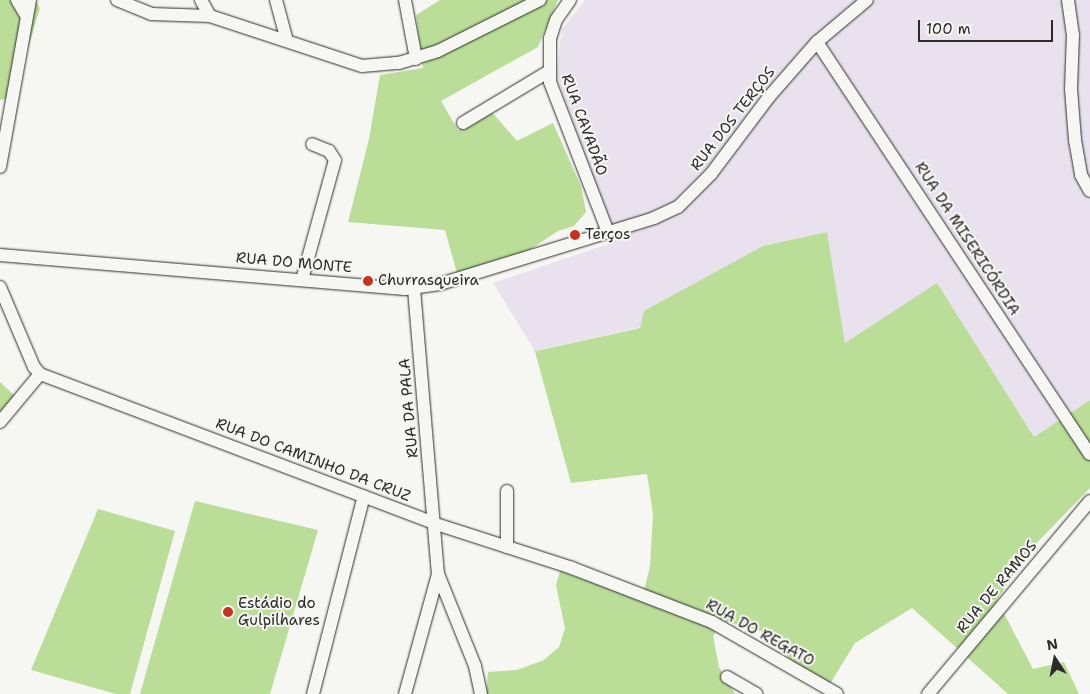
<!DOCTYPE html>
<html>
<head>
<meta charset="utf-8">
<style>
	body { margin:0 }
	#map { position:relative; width:1090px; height:694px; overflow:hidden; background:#f6f6f2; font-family:"Shantell Sans",sans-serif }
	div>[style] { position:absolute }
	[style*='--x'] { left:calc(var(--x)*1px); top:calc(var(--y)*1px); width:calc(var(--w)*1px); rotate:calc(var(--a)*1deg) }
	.built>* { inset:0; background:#e9e2ee }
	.green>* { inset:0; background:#badd98 }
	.roads { filter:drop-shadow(0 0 1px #2b2b2b) drop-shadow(0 0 1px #2b2b2b) }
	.minor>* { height:12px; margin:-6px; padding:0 6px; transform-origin:6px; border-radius:6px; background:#f6f6f2 }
	.dots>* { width:14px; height:14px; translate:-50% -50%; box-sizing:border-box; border:2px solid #f6f6f2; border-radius:50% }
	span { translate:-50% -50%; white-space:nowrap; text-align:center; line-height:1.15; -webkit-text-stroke:4px #f6f6f2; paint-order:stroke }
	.street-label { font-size:15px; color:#2b2b2b }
	.poi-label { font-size:15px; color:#2b2b2b }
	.left { translate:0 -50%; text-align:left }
	.north { position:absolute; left:1030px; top:634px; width:50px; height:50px; -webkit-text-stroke:4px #f6f6f2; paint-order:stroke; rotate:349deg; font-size:14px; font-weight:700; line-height:20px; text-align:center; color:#2b2b2b }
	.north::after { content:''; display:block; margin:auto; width:18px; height:22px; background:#2b2b2b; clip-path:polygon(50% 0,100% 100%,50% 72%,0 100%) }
	.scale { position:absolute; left:918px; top:20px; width:135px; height:22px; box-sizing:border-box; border:2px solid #2b2b2b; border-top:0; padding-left:6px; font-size:15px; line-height:18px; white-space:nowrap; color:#2b2b2b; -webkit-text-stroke:4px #f6f6f2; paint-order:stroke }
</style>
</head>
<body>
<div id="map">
	<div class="built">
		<i style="clip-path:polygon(585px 0,1090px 0,1090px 400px,1034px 437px,937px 284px,845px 343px,827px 232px,763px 246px,640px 327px,535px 351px,493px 283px,611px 243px,596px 218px,606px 214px,556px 75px,562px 29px)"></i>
	</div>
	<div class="green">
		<i style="clip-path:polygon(0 0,35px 0,40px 8px,13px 97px,0 100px)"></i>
		<i style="clip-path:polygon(440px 0,558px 0,538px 47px,441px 101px,458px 130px,491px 111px,517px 141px,553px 123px,581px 186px,586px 212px,574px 226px,558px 231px,531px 249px,497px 263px,457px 273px,445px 230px,348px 222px,369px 139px,380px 75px,423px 68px,416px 15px)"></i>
		<i style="clip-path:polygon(827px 232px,845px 343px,937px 283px,1034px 437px,1090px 400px,1090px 488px,1027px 553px,997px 600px,1033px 669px,1064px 662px,1079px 694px,1008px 694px,912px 608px,855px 643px,825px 692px,761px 631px,723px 621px,713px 636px,719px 667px,735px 694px,486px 694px,488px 672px,517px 670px,544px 660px,559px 647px,565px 628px,556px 585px,560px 571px,637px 598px,645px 587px,650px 566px,653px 514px,647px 474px,571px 483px,534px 348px,536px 351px,640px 328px,644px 311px,763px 246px)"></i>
		<i style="clip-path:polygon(0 382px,16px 397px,0 416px)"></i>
		<i style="clip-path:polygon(195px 501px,318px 530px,270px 694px,140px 694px)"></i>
		<i style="clip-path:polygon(98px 509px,175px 531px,130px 694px,116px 694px,31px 670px)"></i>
	</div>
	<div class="roads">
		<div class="minor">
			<i style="--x:17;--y:0;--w:16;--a:60"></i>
			<i style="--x:117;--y:0;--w:37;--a:22"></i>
			<i style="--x:151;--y:14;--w:59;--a:1.9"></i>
			<i style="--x:210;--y:16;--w:160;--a:18.2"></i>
			<i style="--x:362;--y:66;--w:37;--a:-5"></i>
			<i style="--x:399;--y:63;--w:41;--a:-17.1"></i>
			<i style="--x:438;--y:51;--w:114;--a:-26.6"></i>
			<i style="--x:201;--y:0;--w:18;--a:61"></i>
			<i style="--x:276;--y:0;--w:42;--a:75"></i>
			<i style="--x:405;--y:0;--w:60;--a:79.4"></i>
			<i style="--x:570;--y:0;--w:24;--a:125"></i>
			<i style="--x:556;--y:20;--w:19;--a:108"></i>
			<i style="--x:550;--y:38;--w:44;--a:90"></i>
			<i style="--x:550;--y:82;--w:161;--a:68.9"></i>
			<i style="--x:1068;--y:0;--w:34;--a:82"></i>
			<i style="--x:1073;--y:34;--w:55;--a:92.1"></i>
			<i style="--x:1071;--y:89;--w:51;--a:85.5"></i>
			<i style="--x:1075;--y:140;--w:36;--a:80"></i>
			<i style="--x:1081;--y:175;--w:18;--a:61"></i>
			<i style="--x:817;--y:42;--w:494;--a:56.5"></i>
			<i style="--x:463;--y:123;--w:99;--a:-31"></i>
			<i style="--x:0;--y:167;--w:170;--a:-79.8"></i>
			<i style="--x:0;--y:255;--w:406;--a:4.8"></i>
			<i style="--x:405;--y:289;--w:35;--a:-8"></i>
			<i style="--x:440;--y:284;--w:224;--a:-17.1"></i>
			<i style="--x:654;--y:218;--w:26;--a:-25"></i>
			<i style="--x:678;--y:207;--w:47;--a:-45"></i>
			<i style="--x:711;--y:174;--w:95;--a:-53.1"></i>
			<i style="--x:768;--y:98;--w:74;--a:-48.8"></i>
			<i style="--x:817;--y:42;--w:65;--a:-40"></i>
			<i style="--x:302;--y:280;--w:124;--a:-74.6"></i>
			<i style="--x:335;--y:160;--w:11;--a:-124"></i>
			<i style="--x:329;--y:151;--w:18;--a:-158"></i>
			<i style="--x:0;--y:287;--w:87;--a:67"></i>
			<i style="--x:34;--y:367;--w:9;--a:49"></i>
			<i style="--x:40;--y:374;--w:423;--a:20.7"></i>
			<i style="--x:436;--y:524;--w:143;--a:17.9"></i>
			<i style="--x:572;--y:568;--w:150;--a:21.1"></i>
			<i style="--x:712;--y:622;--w:144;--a:29.9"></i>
			<i style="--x:414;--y:289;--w:286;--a:85.2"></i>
			<i style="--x:438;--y:574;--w:99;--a:68.1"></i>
			<i style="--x:475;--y:666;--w:29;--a:78"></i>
			<i style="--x:0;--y:422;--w:62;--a:-50.2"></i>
			<i style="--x:507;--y:547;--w:56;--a:-90"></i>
			<i style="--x:727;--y:677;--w:34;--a:30"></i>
			<i style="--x:313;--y:694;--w:204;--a:-75.6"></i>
			<i style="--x:405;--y:694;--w:124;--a:-74.6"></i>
			<i style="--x:928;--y:694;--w:252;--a:-50"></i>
		</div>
	</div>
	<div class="dots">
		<i style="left:575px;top:235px;background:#c8321e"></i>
		<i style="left:368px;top:281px;background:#c8321e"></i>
		<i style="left:228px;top:612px;background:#c8321e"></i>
	</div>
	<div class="street-label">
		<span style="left:733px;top:119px;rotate:-52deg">RUA DOS TERÇOS</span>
		<span style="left:584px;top:125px;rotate:70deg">RUA CAVADÃO</span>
		<span style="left:967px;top:239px;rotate:57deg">RUA DA MISERICÓRDIA</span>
		<span style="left:294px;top:263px;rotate:5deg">RUA DO MONTE</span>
		<span style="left:409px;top:408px;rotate:-95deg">RUA DA PALA</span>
		<span style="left:313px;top:460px;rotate:21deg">RUA DO CAMINHO DA CRUZ</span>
		<span style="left:997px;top:587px;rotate:-50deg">RUA DE RAMOS</span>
		<span style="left:760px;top:633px;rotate:29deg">RUA DO REGATO</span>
	</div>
	<div class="poi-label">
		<span class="left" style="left:585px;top:235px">Terços</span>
		<span class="left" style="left:378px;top:281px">Churrasqueira</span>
		<span class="left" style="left:238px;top:612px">Estádio do<br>Gulpilhares</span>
	</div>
	<div class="north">N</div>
	<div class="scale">100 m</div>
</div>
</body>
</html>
